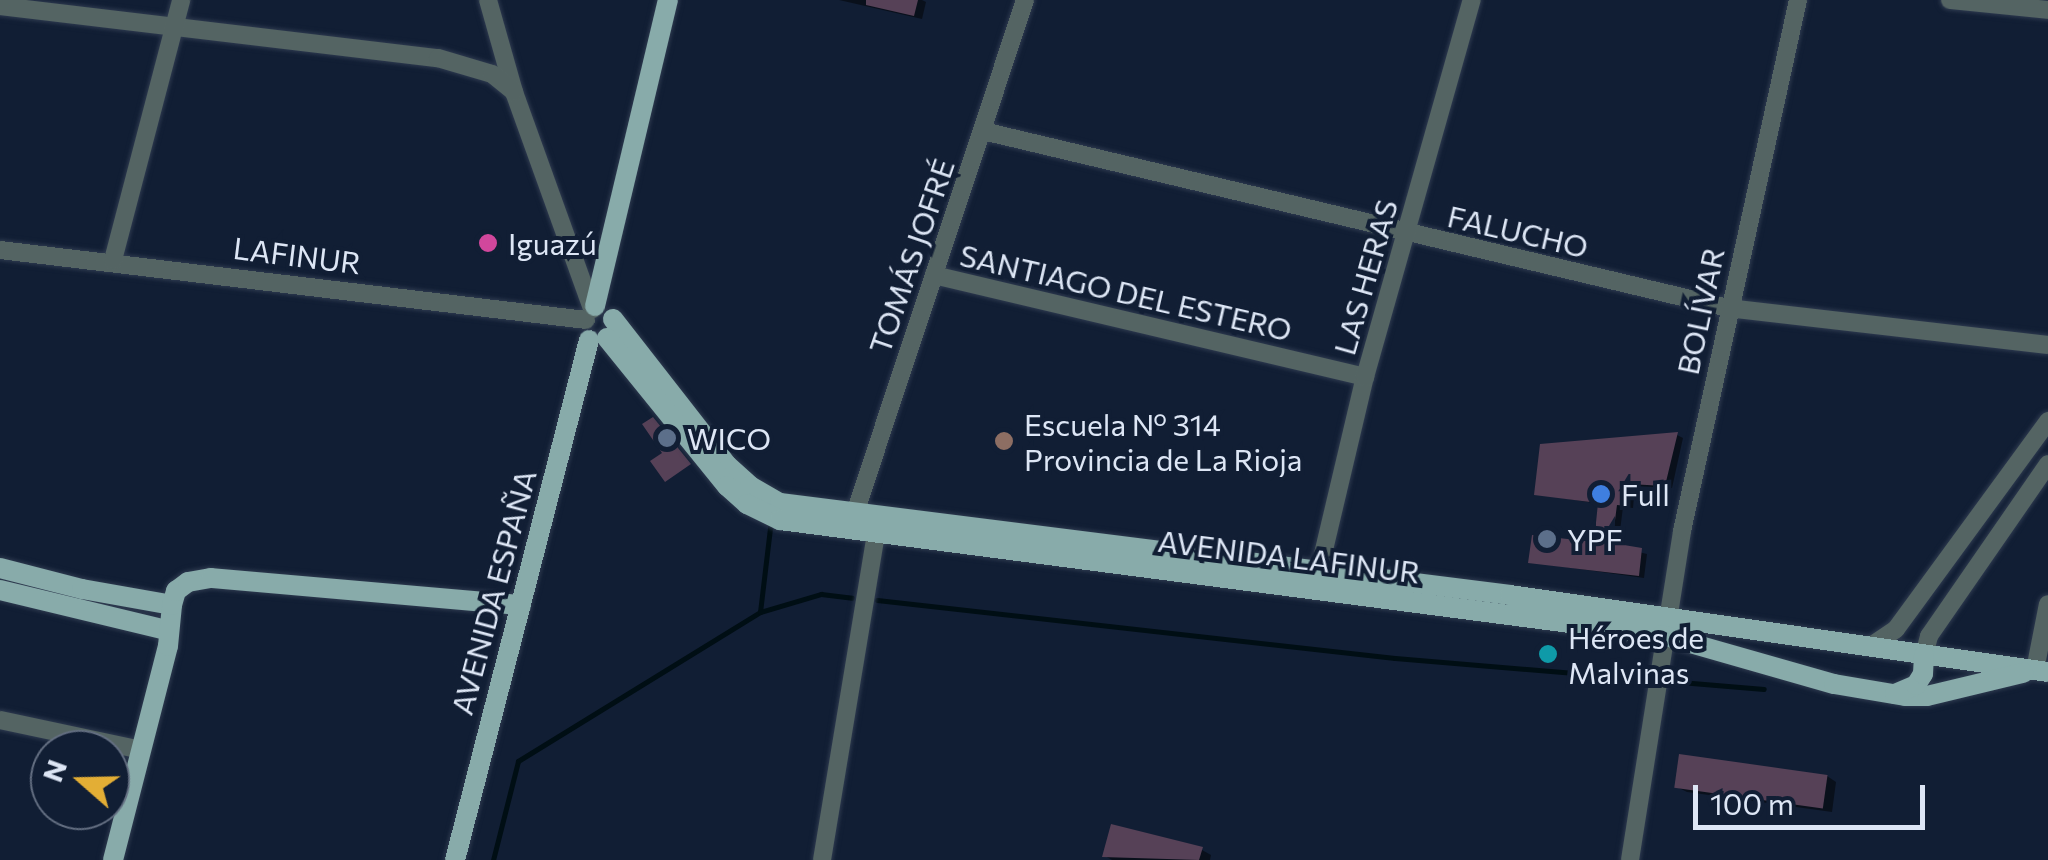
<!DOCTYPE html>
<html>
<head>
<meta charset="utf-8">
<style>
	body { margin:0 }
	#map { position:relative; width:2048px; height:860px; overflow:hidden; background:#111e34; font-family:Commissioner,sans-serif }
	div>[style] { position:absolute }
	[style*='--x'] { left:calc(var(--x)*1px); top:calc(var(--y)*1px); width:calc(var(--w)*1px); rotate:calc(var(--a)*1deg) }
	.shadow>* { inset:0; background:#0007 }
	.stream>* { height:5px; margin:-2.5px; padding:0 2.5px; transform-origin:2.5px; border-radius:2.5px; background:#000e14 }
	.building>* { inset:0; background:#564157; transform-origin:0 0 }
	.roads { filter:drop-shadow(0 0 2px #2e3a4f) drop-shadow(0 0 2px #2e3a4f) }
	.minor>* { height:18px; margin:-9px; padding:0 9px; transform-origin:9px; border-radius:9px; background:#546463 }
	.major>* { height:20px; margin:-10px; padding:0 10px; transform-origin:10px; border-radius:10px; background:#88abaa }
	.dots>* { width:28px; height:28px; translate:-50% -50%; box-sizing:border-box; border:5px solid #111e34; border-radius:50% }
	span { translate:-50% -50%; white-space:nowrap; text-align:center; line-height:1.15; -webkit-text-stroke:8px #111e34; paint-order:stroke }
	.street-label { font-size:30px; color:#dde6f5 }
	.poi-label { font-size:30px; color:#dde6f5 }
	.left { translate:0 -50%; text-align:left }
	.north { position:absolute; left:30px; top:730px; width:100px; height:100px; box-sizing:border-box; background:#111e34; border:2px solid #636e81; border-radius:50%; rotate:290deg; font-size:28px; font-weight:700; line-height:40px; text-align:center; color:#dde6f5 }
	.north::after { content:''; display:block; margin:auto; width:35px; height:45px; background:#e3ae35; clip-path:polygon(50% 0,100% 100%,50% 72%,0 100%) }
	.scale { position:absolute; left:1693px; top:785px; width:232px; height:45px; box-sizing:border-box; border:5px solid #dde6f5; border-top:0; padding-left:12px; font-size:30px; line-height:35px; white-space:nowrap; color:#dde6f5; -webkit-text-stroke:8px #111e34; paint-order:stroke }
</style>
</head>
<body>
<div id="map">
	<div class="shadow">
		<i style="clip-path:polygon(839px 0,922px 0,926px 2px,922px 19px)"></i>
		<i style="clip-path:polygon(1677px 435px,1683px 438px,1672px 488px,1635px 486px,1633px 508px,1623px 507px,1618px 547px,1647px 554px,1644px 578px,1530px 562px,1596px 545px,1600px 504px,1537px 494px,1543px 446px)"></i>
		<i style="clip-path:polygon(1827px 776px,1836px 782px,1832px 812px,1687px 792px,1677px 787px)"></i>
		<i style="clip-path:polygon(1202px 850px,1211px 855px,1210px 860px,1112px 860px,1105px 856px)"></i>
	</div>
	<div class="stream">
		<i style="--x:877;--y:600;--w:521;--a:6.39"></i>
		<i style="--x:1395;--y:658;--w:249;--a:4.8"></i>
		<i style="--x:760;--y:612;--w:93;--a:-83.2"></i>
		<i style="--x:1668;--y:681;--w:96;--a:4.8"></i>
		<i style="--x:493;--y:860;--w:102;--a:-75.8"></i>
		<i style="--x:518;--y:761;--w:284;--a:-31.6"></i>
		<i style="--x:760;--y:612;--w:64;--a:-16.4"></i>
		<i style="--x:821;--y:594;--w:31;--a:7"></i>
	</div>
	<div class="building">
		<i style="clip-path:polygon(866px 0,918px 0,914px 16px,866px 5px)"></i>
		<i style="clip-path:polygon(653px 417px,691px 464px,665px 482px,650px 461px,662px 453px,642px 424px)"></i>
		<i style="clip-path:polygon(1678px 432px,1665px 486px,1629px 484px,1627px 506px,1617px 505px,1612px 543px,1642px 548px,1639px 576px,1528px 563px,1532px 535px,1594px 542px,1598px 503px,1534px 495px,1540px 444px)"></i>
		<i style="left:1679px;top:754px;width:150px;height:34px;rotate:8deg"></i>
		<i style="clip-path:polygon(1111px 824px,1203px 847px,1199px 860px,1102px 857px)"></i>
	</div>
	<div class="roads">
		<div class="minor">
			<i style="--x:488;--y:0;--w:96;--a:74.2"></i>
			<i style="--x:514;--y:92;--w:231;--a:70.2"></i>
			<i style="--x:1950;--y:0;--w:99;--a:5.8"></i>
			<i style="--x:0;--y:6;--w:441;--a:6.8"></i>
			<i style="--x:438;--y:58;--w:56;--a:16.5"></i>
			<i style="--x:492;--y:74;--w:28;--a:39"></i>
			<i style="--x:983;--y:131;--w:766;--a:13.36"></i>
			<i style="--x:1728;--y:308;--w:322;--a:6.6"></i>
			<i style="--x:0;--y:250;--w:590;--a:6.81"></i>
			<i style="--x:113;--y:260;--w:269;--a:-75.3"></i>
			<i style="--x:934;--y:275;--w:443;--a:13.3"></i>
			<i style="--x:852;--y:522;--w:550;--a:-71.66"></i>
			<i style="--x:1319;--y:571;--w:199;--a:-76.7"></i>
			<i style="--x:1365;--y:377;--w:392;--a:-74.2"></i>
			<i style="--x:1871;--y:646;--w:30;--a:-34"></i>
			<i style="--x:1896;--y:629;--w:258;--a:-53.8"></i>
			<i style="--x:1924;--y:655;--w:20;--a:-75"></i>
			<i style="--x:1929;--y:636;--w:209;--a:-55.3"></i>
			<i style="--x:2035;--y:670;--w:67;--a:-78.9"></i>
			<i style="--x:0;--y:720;--w:144;--a:12"></i>
			<i style="--x:822;--y:860;--w:331;--a:-80.6"></i>
			<i style="--x:1630;--y:860;--w:333;--a:-81"></i>
			<i style="--x:1682;--y:531;--w:544;--a:-77.68"></i>
		</div>
		<div class="major">
			<i style="--x:595;--y:306;--w:315;--a:-76.6"></i>
			<i style="--x:613;--y:319;--w:185;--a:52"></i>
			<i style="--x:727;--y:465;--w:31;--a:42"></i>
			<i style="--x:750;--y:486;--w:34;--a:30"></i>
			<i style="--x:780;--y:503;--w:736;--a:7.18"></i>
			<i style="--x:1510;--y:595;--w:543;--a:8.15"></i>
			<i style="--x:607;--y:338;--w:191;--a:51"></i>
			<i style="--x:727;--y:486;--w:27;--a:42"></i>
			<i style="--x:747;--y:504;--w:37;--a:26"></i>
			<i style="--x:780;--y:520;--w:889;--a:7.43"></i>
			<i style="--x:1662;--y:635;--w:179;--a:15.9"></i>
			<i style="--x:1834;--y:684;--w:72;--a:9.6"></i>
			<i style="--x:1905;--y:696;--w:22;--a:0"></i>
			<i style="--x:1927;--y:696;--w:99;--a:-13.5"></i>
			<i style="--x:0;--y:568;--w:85;--a:14.4"></i>
			<i style="--x:82;--y:589;--w:91;--a:10.1"></i>
			<i style="--x:0;--y:590;--w:172;--a:13.5"></i>
			<i style="--x:1895;--y:694;--w:23;--a:-23"></i>
			<i style="--x:1916;--y:685;--w:13;--a:-58"></i>
			<i style="--x:1923;--y:674;--w:19;--a:-87"></i>
			<i style="--x:113;--y:860;--w:221;--a:-75.6"></i>
			<i style="--x:168;--y:646;--w:41;--a:-84.4"></i>
			<i style="--x:172;--y:605;--w:15;--a:-74"></i>
			<i style="--x:176;--y:591;--w:15;--a:-37"></i>
			<i style="--x:188;--y:582;--w:23;--a:-10"></i>
			<i style="--x:211;--y:578;--w:311;--a:5"></i>
			<i style="--x:455;--y:860;--w:537;--a:-75.55"></i>
		</div>
	</div>
	<div class="dots">
		<i style="left:488px;top:243px;background:#d1479c"></i>
		<i style="left:667px;top:438px;background:#5c6f8a"></i>
		<i style="left:1004px;top:441px;background:#8d6e63"></i>
		<i style="left:1601px;top:494px;background:#3f7fe0"></i>
		<i style="left:1547px;top:539px;background:#5c6f8a"></i>
		<i style="left:1548px;top:654px;background:#0f9aa8"></i>
	</div>
	<div class="street-label">
		<span style="left:1518px;top:231px;rotate:13deg">FALUCHO</span>
		<span style="left:297px;top:255px;rotate:7deg">LAFINUR</span>
		<span style="left:911px;top:256px;rotate:-71deg">TOMÁS JOFRÉ</span>
		<span style="left:1365px;top:277px;rotate:-74deg">LAS HERAS</span>
		<span style="left:1126px;top:292px;rotate:13deg">SANTIAGO DEL ESTERO</span>
		<span style="left:1700px;top:311px;rotate:-78deg">BOLÍVAR</span>
		<span style="left:1289px;top:556px;rotate:7deg">AVENIDA LAFINUR</span>
		<span style="left:493px;top:592px;rotate:-75deg">AVENIDA ESPAÑA</span>
	</div>
	<div class="poi-label">
		<span class="left" style="left:508px;top:243px">Iguazú</span>
		<span class="left" style="left:1024px;top:441px">Escuela Nº 314<br>Provincia de La Rioja</span>
		<span class="left" style="left:687px;top:438px">WICO</span>
		<span class="left" style="left:1621px;top:494px">Full</span>
		<span class="left" style="left:1567px;top:539px">YPF</span>
		<span class="left" style="left:1568px;top:654px">Héroes de<br>Malvinas</span>
	</div>
	<div class="north">N</div>
	<div class="scale">100 m</div>
</div>
</body>
</html>
